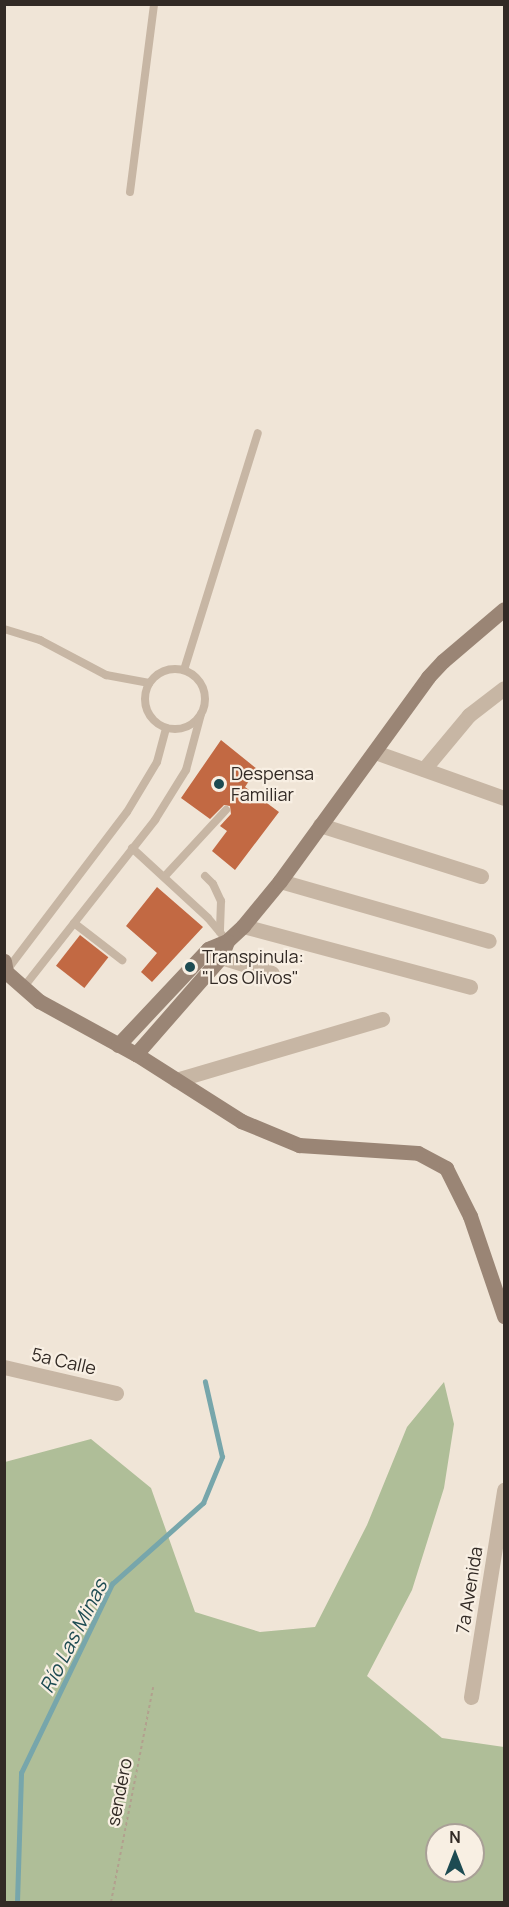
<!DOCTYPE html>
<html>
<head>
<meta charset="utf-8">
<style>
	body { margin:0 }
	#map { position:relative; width:509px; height:1907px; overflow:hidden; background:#f0e5d7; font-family:Manrope,sans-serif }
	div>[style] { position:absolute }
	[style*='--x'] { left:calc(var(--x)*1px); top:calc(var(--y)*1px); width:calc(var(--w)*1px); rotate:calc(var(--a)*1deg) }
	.green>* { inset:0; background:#afbe98 }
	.stream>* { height:4.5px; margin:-2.25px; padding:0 2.25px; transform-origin:2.25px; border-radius:2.25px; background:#77a6ab }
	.building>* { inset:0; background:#c26943; transform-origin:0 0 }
	.path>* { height:2px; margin-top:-1px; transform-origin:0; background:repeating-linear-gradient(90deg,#b2a08e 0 3px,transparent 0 6px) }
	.lane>* { height:8px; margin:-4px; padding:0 4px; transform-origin:4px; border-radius:4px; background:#c7b6a4 }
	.lane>.ring { margin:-4px; padding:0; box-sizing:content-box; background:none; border:8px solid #c7b6a4; border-radius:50% }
	.street>* { height:15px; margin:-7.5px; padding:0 7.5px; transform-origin:7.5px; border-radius:7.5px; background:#c7b6a4 }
	.secondary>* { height:15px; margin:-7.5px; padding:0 7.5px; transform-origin:7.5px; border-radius:7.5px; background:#9a8575 }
	.dots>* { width:16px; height:16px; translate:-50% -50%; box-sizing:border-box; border:3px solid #f8efe3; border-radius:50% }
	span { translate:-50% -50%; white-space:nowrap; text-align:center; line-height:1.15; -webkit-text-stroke:4.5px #f8efe3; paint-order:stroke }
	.poi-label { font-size:18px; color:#322a25 }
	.left { translate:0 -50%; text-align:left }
	.street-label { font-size:18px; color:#322a25 }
	.water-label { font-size:20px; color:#1d4b52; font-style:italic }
	.frame { position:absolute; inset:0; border:6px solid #322a25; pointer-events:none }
	.north { position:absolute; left:425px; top:1823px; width:60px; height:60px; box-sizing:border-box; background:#f8efe3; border:2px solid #a9a097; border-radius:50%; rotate:0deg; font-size:16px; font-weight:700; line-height:24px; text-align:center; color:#322a25 }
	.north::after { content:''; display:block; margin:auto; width:21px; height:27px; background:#1d4b52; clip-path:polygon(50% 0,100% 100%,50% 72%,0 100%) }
</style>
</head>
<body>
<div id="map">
	<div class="green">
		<i style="clip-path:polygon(evenodd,444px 1382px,454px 1424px,444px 1488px,412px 1590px,367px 1676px,442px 1738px,504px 1747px,504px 1902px,5px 1902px,5px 1462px,91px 1439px,151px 1488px,195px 1612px,260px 1632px,315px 1627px,367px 1525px,407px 1427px,444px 1382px,437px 1835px,473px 1835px,473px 1871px,437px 1871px,437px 1835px)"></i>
	</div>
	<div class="stream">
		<i style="--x:17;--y:1902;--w:129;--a:-88.2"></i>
		<i style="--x:21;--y:1773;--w:210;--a:-64.3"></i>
		<i style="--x:112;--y:1584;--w:122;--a:-41.7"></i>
		<i style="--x:203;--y:1503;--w:50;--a:-67.6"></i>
		<i style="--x:222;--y:1457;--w:77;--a:-102.8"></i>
	</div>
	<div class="building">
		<i style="clip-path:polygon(221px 740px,257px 769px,245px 787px,279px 812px,235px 870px,212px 851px,227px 831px,220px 826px,231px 814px,230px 806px,224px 805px,210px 819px,181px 798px)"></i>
		<i style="clip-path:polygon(157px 887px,203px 927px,152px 982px,141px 972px,157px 953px,126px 926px)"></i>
		<i style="left:80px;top:935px;width:36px;height:39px;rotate:38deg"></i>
	</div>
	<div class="path">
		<i style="--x:111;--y:1902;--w:219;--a:-78.9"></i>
	</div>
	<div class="lane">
		<i style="--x:130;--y:192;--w:190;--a:-82.7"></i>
		<i style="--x:4;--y:629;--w:38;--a:17"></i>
		<i style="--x:40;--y:640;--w:75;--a:27.9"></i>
		<i style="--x:106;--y:675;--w:44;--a:10.5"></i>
		<i class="ring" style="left:145px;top:669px;width:52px;height:52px"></i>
		<i style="--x:184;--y:670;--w:248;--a:-72.7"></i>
		<i style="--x:132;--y:848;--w:103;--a:42.6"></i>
		<i style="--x:208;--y:918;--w:30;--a:50"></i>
		<i style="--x:165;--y:876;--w:90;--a:-47.3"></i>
		<i style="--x:205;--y:876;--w:11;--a:45"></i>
		<i style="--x:213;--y:884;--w:19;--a:65"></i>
		<i style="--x:221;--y:901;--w:31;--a:92"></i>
		<i style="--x:74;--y:923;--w:61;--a:37.6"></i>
		<i style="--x:7;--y:970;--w:198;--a:-52.8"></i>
		<i style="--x:127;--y:812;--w:58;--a:-59"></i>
		<i style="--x:157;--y:762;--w:35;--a:-75"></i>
		<i style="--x:23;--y:988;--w:214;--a:-51.8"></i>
		<i style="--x:155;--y:820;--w:59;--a:-58.2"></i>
		<i style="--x:186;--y:770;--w:58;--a:-75"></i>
	</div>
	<div class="street">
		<i style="--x:375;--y:752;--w:137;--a:19.6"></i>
		<i style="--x:424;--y:769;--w:70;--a:-50.2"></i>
		<i style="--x:469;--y:715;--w:44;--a:-37.6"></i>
		<i style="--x:320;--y:825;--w:169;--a:17.6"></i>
		<i style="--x:280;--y:881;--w:217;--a:16"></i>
		<i style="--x:243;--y:926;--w:235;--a:15"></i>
		<i style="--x:221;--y:957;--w:53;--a:17.4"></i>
		<i style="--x:176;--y:1080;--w:215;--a:-16.5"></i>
		<i style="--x:4;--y:1367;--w:115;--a:13.1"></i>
		<i style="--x:471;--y:1697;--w:210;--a:-80.9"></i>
	</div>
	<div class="secondary">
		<i style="--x:4;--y:961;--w:11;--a:80"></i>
		<i style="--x:6;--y:972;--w:44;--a:41.3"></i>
		<i style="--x:39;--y:1001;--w:111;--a:28.7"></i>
		<i style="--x:136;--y:1054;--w:125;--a:32.5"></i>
		<i style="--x:241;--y:1121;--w:63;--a:22.5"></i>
		<i style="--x:299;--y:1145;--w:119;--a:3.8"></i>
		<i style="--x:418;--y:1153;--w:32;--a:28"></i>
		<i style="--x:446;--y:1168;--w:54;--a:63.4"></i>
		<i style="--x:470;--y:1216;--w:106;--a:71.2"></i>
		<i style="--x:118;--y:1045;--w:132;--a:-46.8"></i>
		<i style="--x:208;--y:949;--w:21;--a:-23"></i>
		<i style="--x:227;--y:941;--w:22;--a:-43"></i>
		<i style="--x:243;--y:926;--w:58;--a:-50.6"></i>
		<i style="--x:280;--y:881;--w:252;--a:-54"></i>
		<i style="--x:428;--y:677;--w:22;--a:-47"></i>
		<i style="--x:443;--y:661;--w:80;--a:-40.4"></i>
		<i style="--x:136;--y:1054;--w:129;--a:-48.8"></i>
		<i style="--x:221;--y:957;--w:17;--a:-69"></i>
	</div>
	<div class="dots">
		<i style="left:219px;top:784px;background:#1d4b52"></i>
		<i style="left:190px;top:967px;background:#1d4b52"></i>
	</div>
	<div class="poi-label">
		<span class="left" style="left:231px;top:784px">Despensa<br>Familiar</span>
		<span class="left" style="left:202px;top:967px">Transpinula:<br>"Los Olivos"</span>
	</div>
	<div class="street-label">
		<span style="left:64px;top:1361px;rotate:13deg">5a Calle</span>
		<span style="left:469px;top:1590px;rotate:-81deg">7a Avenida</span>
		<span style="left:119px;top:1792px;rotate:-79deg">sendero</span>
	</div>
	<div class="water-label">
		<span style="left:73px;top:1636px;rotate:-63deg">Río Las Minas</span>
	</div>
	<div class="frame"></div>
	<div class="north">N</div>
</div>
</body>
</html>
